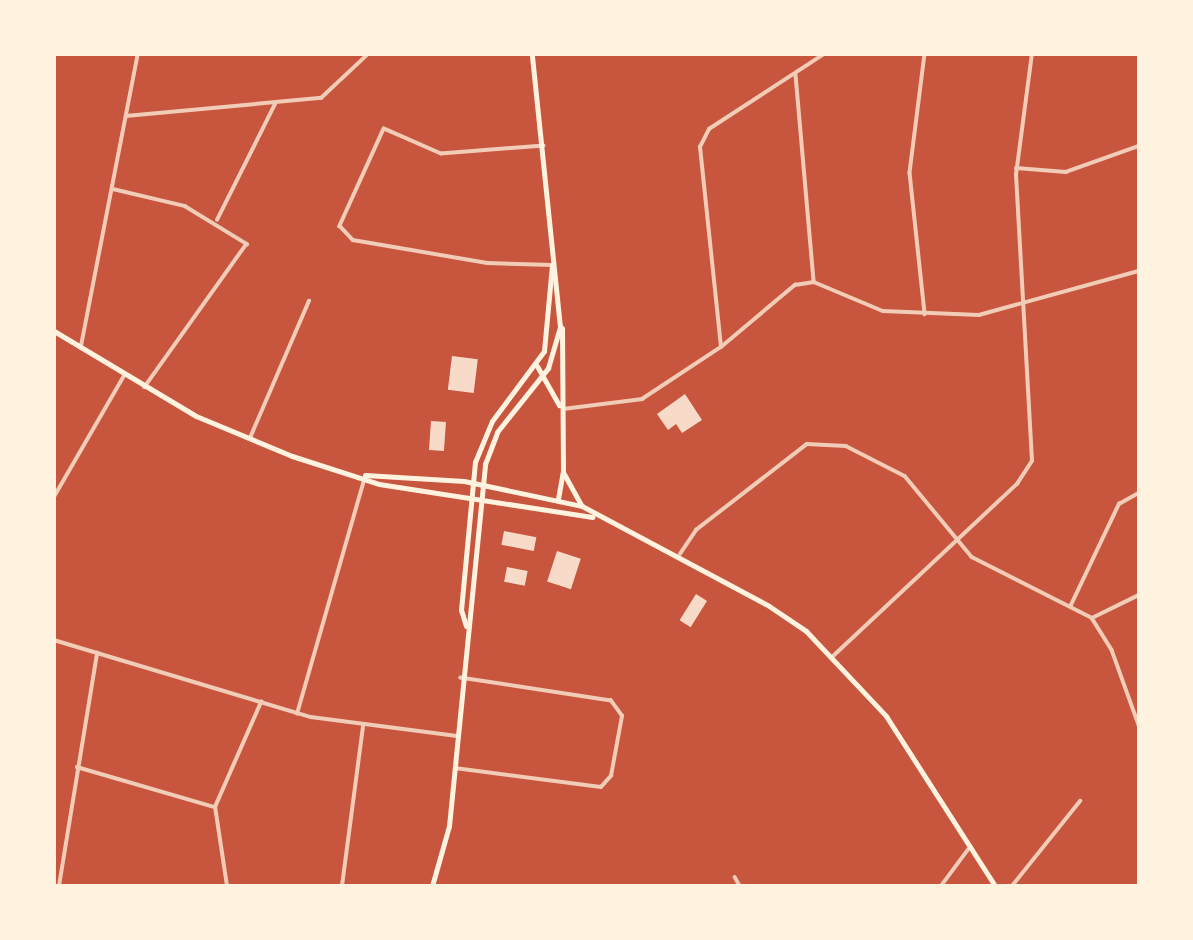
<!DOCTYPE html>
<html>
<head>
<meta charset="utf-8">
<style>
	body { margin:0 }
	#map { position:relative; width:1193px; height:940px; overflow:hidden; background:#c8553d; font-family:"PT Sans",sans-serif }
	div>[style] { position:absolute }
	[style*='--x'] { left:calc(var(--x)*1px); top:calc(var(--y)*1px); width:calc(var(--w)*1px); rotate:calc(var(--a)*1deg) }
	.building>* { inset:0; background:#f7dbc8; transform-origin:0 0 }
	.minor>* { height:3.5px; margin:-1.75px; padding:0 1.75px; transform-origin:1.75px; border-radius:1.75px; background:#f1ccb7 }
	.primary>* { height:5px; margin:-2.5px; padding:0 2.5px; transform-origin:2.5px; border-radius:2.5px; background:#fff3e0 }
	span { translate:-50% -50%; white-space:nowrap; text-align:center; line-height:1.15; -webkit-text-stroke:5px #fff3e0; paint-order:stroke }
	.frame { position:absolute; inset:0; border:56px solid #fff3e0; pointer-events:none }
</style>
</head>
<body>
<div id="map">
	<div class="building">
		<i style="left:452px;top:356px;width:26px;height:34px;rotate:7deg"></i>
		<i style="clip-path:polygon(685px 394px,702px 420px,682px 433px,676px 424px,668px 430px,657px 414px)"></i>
		<i style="left:431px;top:421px;width:15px;height:29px;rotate:4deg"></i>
		<i style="left:504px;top:531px;width:33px;height:14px;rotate:11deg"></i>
		<i style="left:557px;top:551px;width:25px;height:32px;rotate:18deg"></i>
		<i style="left:507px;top:567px;width:21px;height:15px;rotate:11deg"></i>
		<i style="left:696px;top:594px;width:13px;height:31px;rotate:32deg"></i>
	</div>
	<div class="minor">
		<i style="--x:925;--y:54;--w:120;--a:97.2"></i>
		<i style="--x:910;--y:173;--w:142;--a:83.9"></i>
		<i style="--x:796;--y:75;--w:208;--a:85"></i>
		<i style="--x:126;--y:116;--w:196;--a:-5.3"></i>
		<i style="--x:321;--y:98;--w:64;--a:-43.1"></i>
		<i style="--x:544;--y:146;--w:103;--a:175.6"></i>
		<i style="--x:441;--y:154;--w:62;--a:-156.3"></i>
		<i style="--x:384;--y:129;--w:107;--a:114.4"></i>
		<i style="--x:340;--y:226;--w:19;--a:47"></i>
		<i style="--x:353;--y:240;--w:136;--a:9.7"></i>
		<i style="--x:487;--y:263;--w:65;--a:1.8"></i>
		<i style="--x:1016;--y:168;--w:50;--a:4.6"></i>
		<i style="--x:1066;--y:172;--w:77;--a:-19.6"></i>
		<i style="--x:113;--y:189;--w:74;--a:13.3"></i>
		<i style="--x:185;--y:206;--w:73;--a:31.5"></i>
		<i style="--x:247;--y:244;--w:176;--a:125.5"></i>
		<i style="--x:217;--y:220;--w:130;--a:-63.4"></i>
		<i style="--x:81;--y:346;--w:298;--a:-79"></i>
		<i style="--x:721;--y:347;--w:201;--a:-96"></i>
		<i style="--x:700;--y:147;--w:20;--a:-63"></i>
		<i style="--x:709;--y:129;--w:137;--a:-33.1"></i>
		<i style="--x:563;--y:409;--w:80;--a:-7.2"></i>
		<i style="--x:642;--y:399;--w:95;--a:-33.4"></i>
		<i style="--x:721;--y:347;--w:97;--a:-40"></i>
		<i style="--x:795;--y:285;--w:19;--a:-9"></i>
		<i style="--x:814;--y:282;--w:75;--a:22.8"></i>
		<i style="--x:883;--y:311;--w:96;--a:2.4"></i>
		<i style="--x:979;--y:315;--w:166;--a:-15.4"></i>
		<i style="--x:250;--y:438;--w:149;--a:-66.7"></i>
		<i style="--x:54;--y:497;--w:142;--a:-60"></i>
		<i style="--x:680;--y:554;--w:29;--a:-56"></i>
		<i style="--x:696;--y:530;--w:140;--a:-37.8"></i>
		<i style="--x:807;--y:444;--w:39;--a:3"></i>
		<i style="--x:846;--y:446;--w:66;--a:27"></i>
		<i style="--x:905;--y:476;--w:105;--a:50.4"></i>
		<i style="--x:972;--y:557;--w:135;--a:26.9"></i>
		<i style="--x:1092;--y:618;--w:38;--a:58"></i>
		<i style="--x:1112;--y:650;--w:80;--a:70.2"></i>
		<i style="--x:1071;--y:605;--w:112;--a:-64.6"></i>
		<i style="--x:1119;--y:504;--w:23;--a:-29"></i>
		<i style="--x:1092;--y:618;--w:52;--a:-26.1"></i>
		<i style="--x:54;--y:640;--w:268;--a:16.7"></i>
		<i style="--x:311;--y:717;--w:147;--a:7.4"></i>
		<i style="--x:831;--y:658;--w:255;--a:-43.1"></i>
		<i style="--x:1017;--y:484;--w:27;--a:-57"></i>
		<i style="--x:1032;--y:461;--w:286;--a:-93.2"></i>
		<i style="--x:1016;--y:175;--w:122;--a:-82.5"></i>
		<i style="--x:297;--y:714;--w:243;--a:-74"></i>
		<i style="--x:77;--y:767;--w:144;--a:16.2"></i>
		<i style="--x:455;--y:768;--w:147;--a:7.4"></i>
		<i style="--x:601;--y:787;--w:15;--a:-48"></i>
		<i style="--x:611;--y:776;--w:61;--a:-79.6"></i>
		<i style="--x:622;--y:716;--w:19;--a:-126"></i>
		<i style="--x:611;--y:701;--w:152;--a:-171.3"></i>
		<i style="--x:735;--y:877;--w:10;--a:61"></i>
		<i style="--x:59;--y:886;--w:236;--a:-80.7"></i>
		<i style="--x:227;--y:886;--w:80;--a:-98.6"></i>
		<i style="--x:215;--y:807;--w:115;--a:-66.3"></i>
		<i style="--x:342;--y:886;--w:161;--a:-82.5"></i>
		<i style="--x:941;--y:886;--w:49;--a:-53.4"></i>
		<i style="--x:1012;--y:886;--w:109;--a:-51.3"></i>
	</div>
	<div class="primary">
		<i style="--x:54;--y:331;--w:165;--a:30.9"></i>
		<i style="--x:196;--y:416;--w:104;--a:22.6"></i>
		<i style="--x:292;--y:456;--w:91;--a:17.8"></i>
		<i style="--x:379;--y:484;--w:216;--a:8.8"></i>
		<i style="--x:537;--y:366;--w:45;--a:60.6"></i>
		<i style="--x:564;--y:474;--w:35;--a:61"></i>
		<i style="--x:365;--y:475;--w:99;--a:3.5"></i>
		<i style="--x:464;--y:481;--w:121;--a:12"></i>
		<i style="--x:582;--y:506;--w:212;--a:28.1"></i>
		<i style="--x:769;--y:606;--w:45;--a:34"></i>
		<i style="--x:806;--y:631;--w:117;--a:46.7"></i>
		<i style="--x:886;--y:716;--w:202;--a:57.3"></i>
		<i style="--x:558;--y:499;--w:28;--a:-80"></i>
		<i style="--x:563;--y:471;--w:143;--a:-90.4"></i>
		<i style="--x:466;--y:626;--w:17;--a:-107"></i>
		<i style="--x:461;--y:610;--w:149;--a:-84.6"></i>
		<i style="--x:475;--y:462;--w:44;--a:-67.5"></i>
		<i style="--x:492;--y:421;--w:87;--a:-53.4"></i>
		<i style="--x:544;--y:351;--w:86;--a:-84.7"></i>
		<i style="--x:432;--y:886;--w:62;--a:-74.2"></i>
		<i style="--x:449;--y:826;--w:364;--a:-84.3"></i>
		<i style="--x:485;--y:464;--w:34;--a:-69"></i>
		<i style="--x:497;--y:432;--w:82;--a:-51.4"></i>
		<i style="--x:548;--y:368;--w:43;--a:-73.7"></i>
		<i style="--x:560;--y:327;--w:274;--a:-95.9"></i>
	</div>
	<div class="frame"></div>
</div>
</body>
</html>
